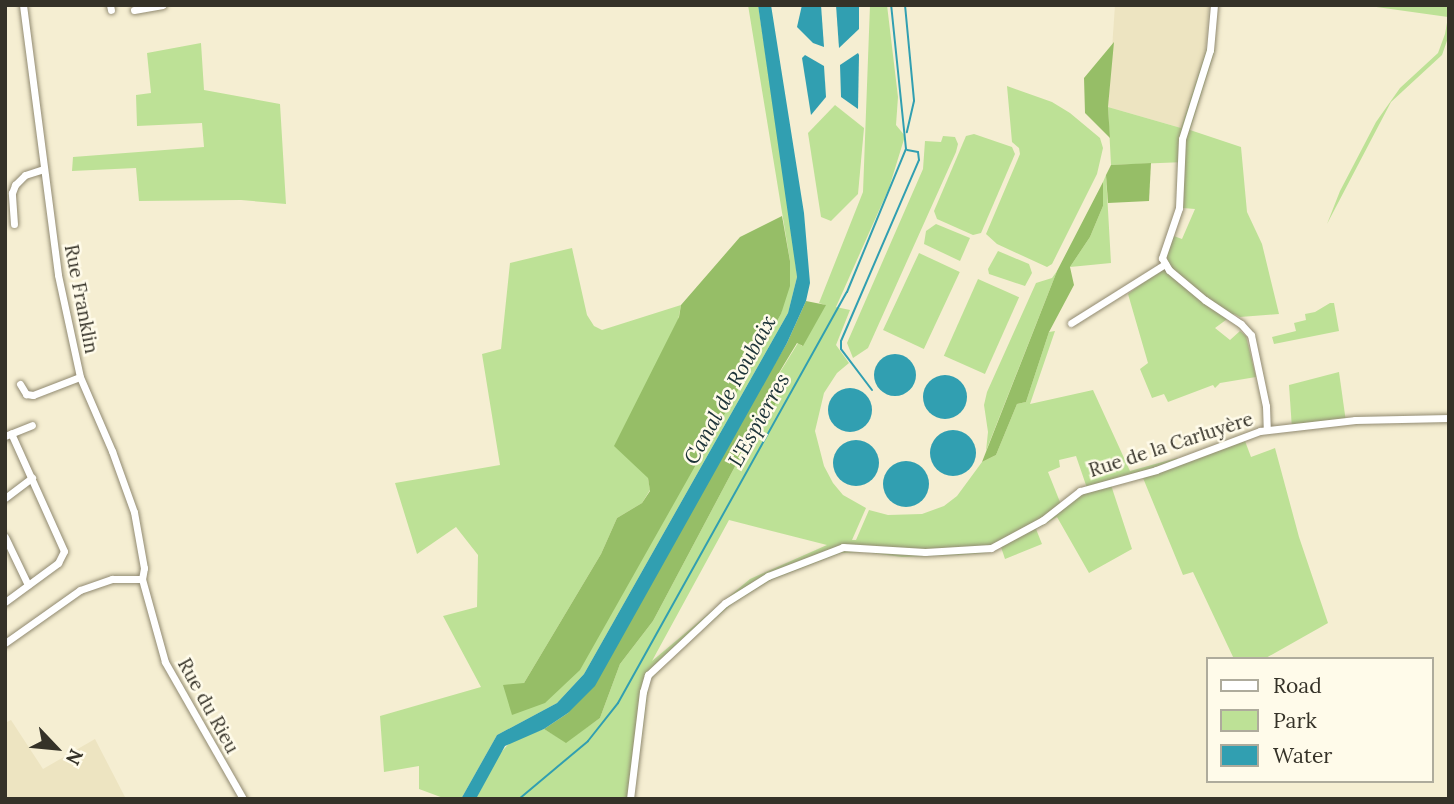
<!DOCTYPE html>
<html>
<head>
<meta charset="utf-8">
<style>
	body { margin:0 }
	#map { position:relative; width:1454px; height:804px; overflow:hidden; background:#f5eed2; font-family:Lora,serif }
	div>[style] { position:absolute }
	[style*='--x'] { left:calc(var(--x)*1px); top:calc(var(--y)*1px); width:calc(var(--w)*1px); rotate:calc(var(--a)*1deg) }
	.built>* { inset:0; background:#ede4c1 }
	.green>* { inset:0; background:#bde196; transform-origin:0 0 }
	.forest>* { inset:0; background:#96be67 }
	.water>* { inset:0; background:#319fb1 }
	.round { border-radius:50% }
	.stream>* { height:2px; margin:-1px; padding:0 1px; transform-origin:1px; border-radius:1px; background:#319fb1 }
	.roads { filter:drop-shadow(0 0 2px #918a71) drop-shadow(0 0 2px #918a71) }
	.street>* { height:7px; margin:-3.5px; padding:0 3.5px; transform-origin:3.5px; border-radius:3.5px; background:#fff }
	span { translate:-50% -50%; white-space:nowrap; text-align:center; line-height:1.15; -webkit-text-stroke:5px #fffbea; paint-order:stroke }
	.street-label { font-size:19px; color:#353228 }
	.water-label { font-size:21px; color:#1c3338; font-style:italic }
	.frame { position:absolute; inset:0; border:7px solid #353228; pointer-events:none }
	.legend { position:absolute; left:1206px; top:657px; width:228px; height:126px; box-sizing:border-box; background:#fffbea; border:2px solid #aeab9c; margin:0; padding:9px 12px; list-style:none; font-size:21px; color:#353228 }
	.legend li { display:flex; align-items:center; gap:14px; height:35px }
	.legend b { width:35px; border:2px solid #aeab9c }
	.north { position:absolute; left:21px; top:713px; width:70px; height:70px; -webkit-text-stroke:5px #fffbea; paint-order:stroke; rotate:116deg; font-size:19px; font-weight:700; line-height:28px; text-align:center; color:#353228 }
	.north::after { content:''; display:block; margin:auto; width:24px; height:32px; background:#353228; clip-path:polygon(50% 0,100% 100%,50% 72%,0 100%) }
</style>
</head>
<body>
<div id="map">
	<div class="built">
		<i style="clip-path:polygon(1115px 5px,1209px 5px,1205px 55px,1181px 128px,1108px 107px)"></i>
		<i style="clip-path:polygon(11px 720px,43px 769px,95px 739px,126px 799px,5px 799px,5px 723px)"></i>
	</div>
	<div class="green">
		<i style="clip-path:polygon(748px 5px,758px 5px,791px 221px,797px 277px,788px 313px,584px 674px,557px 703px,497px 735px,461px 799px,446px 799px,419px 789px,419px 766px,384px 772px,380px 716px,481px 687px,443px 616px,477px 607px,478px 555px,456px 527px,417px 554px,395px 483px,500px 465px,482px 354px,501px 349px,510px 263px,572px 248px,587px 315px,594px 326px,602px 330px,681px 305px,648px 478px,650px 490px,642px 503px,617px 518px,601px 554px,524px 683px,512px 715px,689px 474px,781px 314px,790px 261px)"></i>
		<i style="clip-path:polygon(evenodd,870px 5px,887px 5px,898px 97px,896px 125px,905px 136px,889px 188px,836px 307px,850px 310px,836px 345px,849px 363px,837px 373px,824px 393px,815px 431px,824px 466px,833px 483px,843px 495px,866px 508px,852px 540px,856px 540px,869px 510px,888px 515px,922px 514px,944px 506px,957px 496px,982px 462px,996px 455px,1017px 404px,1026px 402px,1049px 332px,1055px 331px,1030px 404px,1093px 390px,1130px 471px,1177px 458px,1181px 464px,1245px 441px,1251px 457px,1275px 448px,1299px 537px,1328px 623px,1264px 659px,1234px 659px,1193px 572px,1183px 575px,1143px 478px,1111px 485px,1132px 549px,1089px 573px,1057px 517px,1036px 529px,1042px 544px,1005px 559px,1001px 547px,985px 553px,960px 555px,902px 557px,864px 552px,841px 553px,771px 580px,732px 604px,673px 655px,649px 681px,634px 799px,476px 799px,497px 757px,512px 740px,544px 729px,566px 742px,600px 718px,620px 664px,653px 621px,749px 440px,772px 414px,777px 377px,798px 343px,802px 346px,825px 305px,819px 303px,863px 192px,870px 5px,1076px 456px,1088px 491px,1062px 507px,1048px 472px,1060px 467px,1059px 460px,1076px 456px,870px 5px,729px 520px,827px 545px,750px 579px,652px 661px,729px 520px)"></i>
		<i style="clip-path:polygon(1362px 5px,1449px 5px,1449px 35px,1442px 55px,1391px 102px,1327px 224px,1340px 191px,1376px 122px,1400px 88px,1438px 53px,1445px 34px,1448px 17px)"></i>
		<i style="clip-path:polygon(201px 43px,204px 90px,280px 104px,286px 204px,241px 200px,139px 201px,136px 168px,72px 171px,73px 157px,204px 147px,202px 123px,137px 126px,136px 95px,151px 93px,147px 53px)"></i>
		<i style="clip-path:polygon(1207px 48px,1215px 50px,1190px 130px,1241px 147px,1247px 212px,1262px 244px,1279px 314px,1240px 317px,1234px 314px,1215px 328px,1230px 340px,1240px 331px,1246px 336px,1256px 377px,1220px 383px,1215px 388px,1213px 385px,1168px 402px,1164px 394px,1152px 398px,1140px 369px,1148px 363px,1128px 294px,1168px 264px,1166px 249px,1171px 235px,1182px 239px,1195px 209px,1183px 208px,1185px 162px,1111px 165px,1108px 107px,1181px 128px)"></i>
		<i style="clip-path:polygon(1007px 86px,1052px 102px,1070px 113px,1100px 138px,1103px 148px,1097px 174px,1052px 264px,1047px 267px,997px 244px,986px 234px,1020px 154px,1019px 148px,1012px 142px)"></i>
		<i style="clip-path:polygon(835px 105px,864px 128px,858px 194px,831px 221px,821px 217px,808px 133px)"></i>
		<i style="clip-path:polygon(974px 134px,1012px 147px,1015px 154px,981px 233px,973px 235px,937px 219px,934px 211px,966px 136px)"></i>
		<i style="clip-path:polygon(943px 136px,955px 137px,958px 144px,956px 152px,868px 348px,853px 358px,847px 343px,923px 169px,925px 141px,941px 142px)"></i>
		<i style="clip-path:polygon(1106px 175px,1111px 263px,1070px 267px,1090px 237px,1103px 206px,1103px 182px)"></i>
		<i style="clip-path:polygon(936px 224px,970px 238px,960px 261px,924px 244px,926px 231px)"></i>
		<i style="clip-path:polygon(998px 251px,1029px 264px,1032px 273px,1025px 286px,989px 274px,988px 269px)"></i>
		<i style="left:919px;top:253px;width:45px;height:85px;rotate:25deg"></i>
		<i style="clip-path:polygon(1057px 271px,986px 451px,988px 432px,984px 405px,987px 392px,1036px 283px,1052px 278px)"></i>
		<i style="left:978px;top:279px;width:45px;height:84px;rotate:24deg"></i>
		<i style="clip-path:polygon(1330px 303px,1334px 303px,1339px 331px,1274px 344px,1272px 337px,1296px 331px,1294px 323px,1306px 320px,1305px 314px,1315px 312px)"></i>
		<i style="clip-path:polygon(1339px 372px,1346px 422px,1292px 429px,1289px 385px)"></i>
	</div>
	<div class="forest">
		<i style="clip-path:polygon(1114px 42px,1108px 107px,1110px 138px,1085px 113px,1084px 78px)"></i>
		<i style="clip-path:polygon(1151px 163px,1149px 201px,1108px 203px,1106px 175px,1111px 165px)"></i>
		<i style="clip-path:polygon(1103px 182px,1103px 206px,1090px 237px,1070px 267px,1074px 285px,1049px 332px,1026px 402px,1017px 404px,996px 455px,982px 462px,1057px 271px)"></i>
		<i style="clip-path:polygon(782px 216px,790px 261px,790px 286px,781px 314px,580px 670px,545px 703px,512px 715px,503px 685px,524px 683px,601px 554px,617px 518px,642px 503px,650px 491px,648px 478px,614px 446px,679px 317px,681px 305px,740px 237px)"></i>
		<i style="clip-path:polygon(806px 301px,826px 305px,803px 346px,797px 343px,777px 376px,782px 383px,772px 414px,749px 440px,653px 621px,620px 664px,600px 718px,566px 743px,544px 729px,568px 713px,787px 343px)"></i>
	</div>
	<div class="water">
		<i style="clip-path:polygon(758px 5px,771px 5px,804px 213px,810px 283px,806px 301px,787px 343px,595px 686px,568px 713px,544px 729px,505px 746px,476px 799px,461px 799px,497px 735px,557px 703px,584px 674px,788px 313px,797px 277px)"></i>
		<i style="clip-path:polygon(802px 5px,821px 5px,824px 47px,813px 43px,797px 27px)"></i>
		<i style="clip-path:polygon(836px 5px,859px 5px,859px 29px,839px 48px)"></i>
		<i style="clip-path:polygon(858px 53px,859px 55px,858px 109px,841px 97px,840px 65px)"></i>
		<i style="clip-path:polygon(805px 55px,824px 66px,826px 97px,811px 115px,802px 58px)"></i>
		<i class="round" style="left:874px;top:354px;width:42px;height:42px"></i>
		<i class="round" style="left:923px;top:375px;width:44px;height:44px"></i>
		<i class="round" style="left:828px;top:388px;width:44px;height:44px"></i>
		<i class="round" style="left:930px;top:430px;width:46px;height:46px"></i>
		<i class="round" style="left:833px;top:440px;width:46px;height:46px"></i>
		<i class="round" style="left:883px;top:461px;width:46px;height:46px"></i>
	</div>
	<div class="stream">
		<i style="--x:905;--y:5;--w:96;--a:84.6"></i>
		<i style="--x:914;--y:101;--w:32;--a:103"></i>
		<i style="--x:872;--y:390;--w:51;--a:-127.1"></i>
		<i style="--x:841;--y:349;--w:8;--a:-90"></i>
		<i style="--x:841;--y:341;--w:197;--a:-66.7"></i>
		<i style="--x:919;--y:160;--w:8;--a:-97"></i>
		<i style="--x:918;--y:152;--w:11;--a:-170"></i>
		<i style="--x:519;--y:799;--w:90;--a:-40"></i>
		<i style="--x:588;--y:741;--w:48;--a:-51.7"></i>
		<i style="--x:618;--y:703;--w:470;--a:-60.9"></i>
		<i style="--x:847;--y:292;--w:155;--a:-67.6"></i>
		<i style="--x:906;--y:149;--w:145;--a:-95.9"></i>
	</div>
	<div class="roads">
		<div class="street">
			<i style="--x:23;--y:5;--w:272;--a:82.6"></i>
			<i style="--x:58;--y:275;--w:104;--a:77.8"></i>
			<i style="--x:80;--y:377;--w:81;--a:66.6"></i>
			<i style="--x:112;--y:451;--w:65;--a:70.2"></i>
			<i style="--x:134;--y:512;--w:57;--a:79.9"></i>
			<i style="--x:144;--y:568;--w:11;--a:100"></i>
			<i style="--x:142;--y:579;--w:86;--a:74.5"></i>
			<i style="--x:165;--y:662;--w:158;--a:60.3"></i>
			<i style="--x:110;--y:5;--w:5;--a:79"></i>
			<i style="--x:1214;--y:5;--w:45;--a:95.1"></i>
			<i style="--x:1210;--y:50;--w:93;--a:107.5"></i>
			<i style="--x:1182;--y:139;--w:69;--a:92.5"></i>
			<i style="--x:1179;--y:208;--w:53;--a:108.8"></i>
			<i style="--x:1162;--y:258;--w:14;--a:60"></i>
			<i style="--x:1169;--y:270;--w:47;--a:39.8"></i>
			<i style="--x:1205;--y:300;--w:43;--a:33.7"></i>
			<i style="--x:1241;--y:324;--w:15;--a:48"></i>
			<i style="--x:1251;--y:335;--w:73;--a:78.1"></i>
			<i style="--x:1266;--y:406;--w:24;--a:88"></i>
			<i style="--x:134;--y:10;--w:29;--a:-10"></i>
			<i style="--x:14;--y:224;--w:31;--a:-94"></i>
			<i style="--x:12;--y:193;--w:9;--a:-69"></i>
			<i style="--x:15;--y:185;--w:14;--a:-45"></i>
			<i style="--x:25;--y:175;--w:20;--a:-18"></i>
			<i style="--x:1071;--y:323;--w:111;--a:-32.1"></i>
			<i style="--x:20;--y:384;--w:12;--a:59"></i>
			<i style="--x:26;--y:394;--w:7;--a:8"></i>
			<i style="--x:33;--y:395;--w:50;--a:-21"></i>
			<i style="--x:5;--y:436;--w:29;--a:-22"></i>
			<i style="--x:5;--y:498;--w:34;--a:-37"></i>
			<i style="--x:5;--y:537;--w:53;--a:64.4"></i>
			<i style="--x:5;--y:602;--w:66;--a:-36.3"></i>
			<i style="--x:58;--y:563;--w:13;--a:-63"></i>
			<i style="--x:64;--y:551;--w:129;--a:-114.2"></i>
			<i style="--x:5;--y:643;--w:92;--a:-35.2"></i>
			<i style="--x:80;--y:590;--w:34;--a:-19"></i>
			<i style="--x:112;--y:579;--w:30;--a:0"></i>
			<i style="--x:630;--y:799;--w:108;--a:-83.1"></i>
			<i style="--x:643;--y:692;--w:18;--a:-74"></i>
			<i style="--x:648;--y:675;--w:105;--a:-43.1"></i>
			<i style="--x:725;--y:603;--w:51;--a:-32.1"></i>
			<i style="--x:768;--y:576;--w:80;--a:-21.1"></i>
			<i style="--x:843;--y:547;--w:82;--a:3.5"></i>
			<i style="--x:925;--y:552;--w:66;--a:-3.5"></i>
			<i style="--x:991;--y:548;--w:59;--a:-28.3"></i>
			<i style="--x:1043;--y:520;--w:47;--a:-38.1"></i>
			<i style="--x:1080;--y:491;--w:79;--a:-15.4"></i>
			<i style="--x:1156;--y:470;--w:111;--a:-20.6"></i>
			<i style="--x:1260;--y:431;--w:96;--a:-6.6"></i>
			<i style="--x:1355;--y:420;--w:94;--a:-1.2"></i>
		</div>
	</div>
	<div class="street-label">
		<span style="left:81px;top:299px;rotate:79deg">Rue Franklin</span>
		<span style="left:1171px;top:445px;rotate:-18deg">Rue de la Carluyère</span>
		<span style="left:208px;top:706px;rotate:61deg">Rue du Rieu</span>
	</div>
	<div class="water-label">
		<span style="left:730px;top:390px;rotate:-61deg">Canal de Roubaix</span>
		<span style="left:759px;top:420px;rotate:-61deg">L'Espierres</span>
	</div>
	<div class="frame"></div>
	<ul class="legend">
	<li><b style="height:9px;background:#fff"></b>Road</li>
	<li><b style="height:19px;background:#bde196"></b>Park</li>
	<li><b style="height:19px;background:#319fb1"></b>Water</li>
	</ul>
	<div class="north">N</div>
</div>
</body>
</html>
